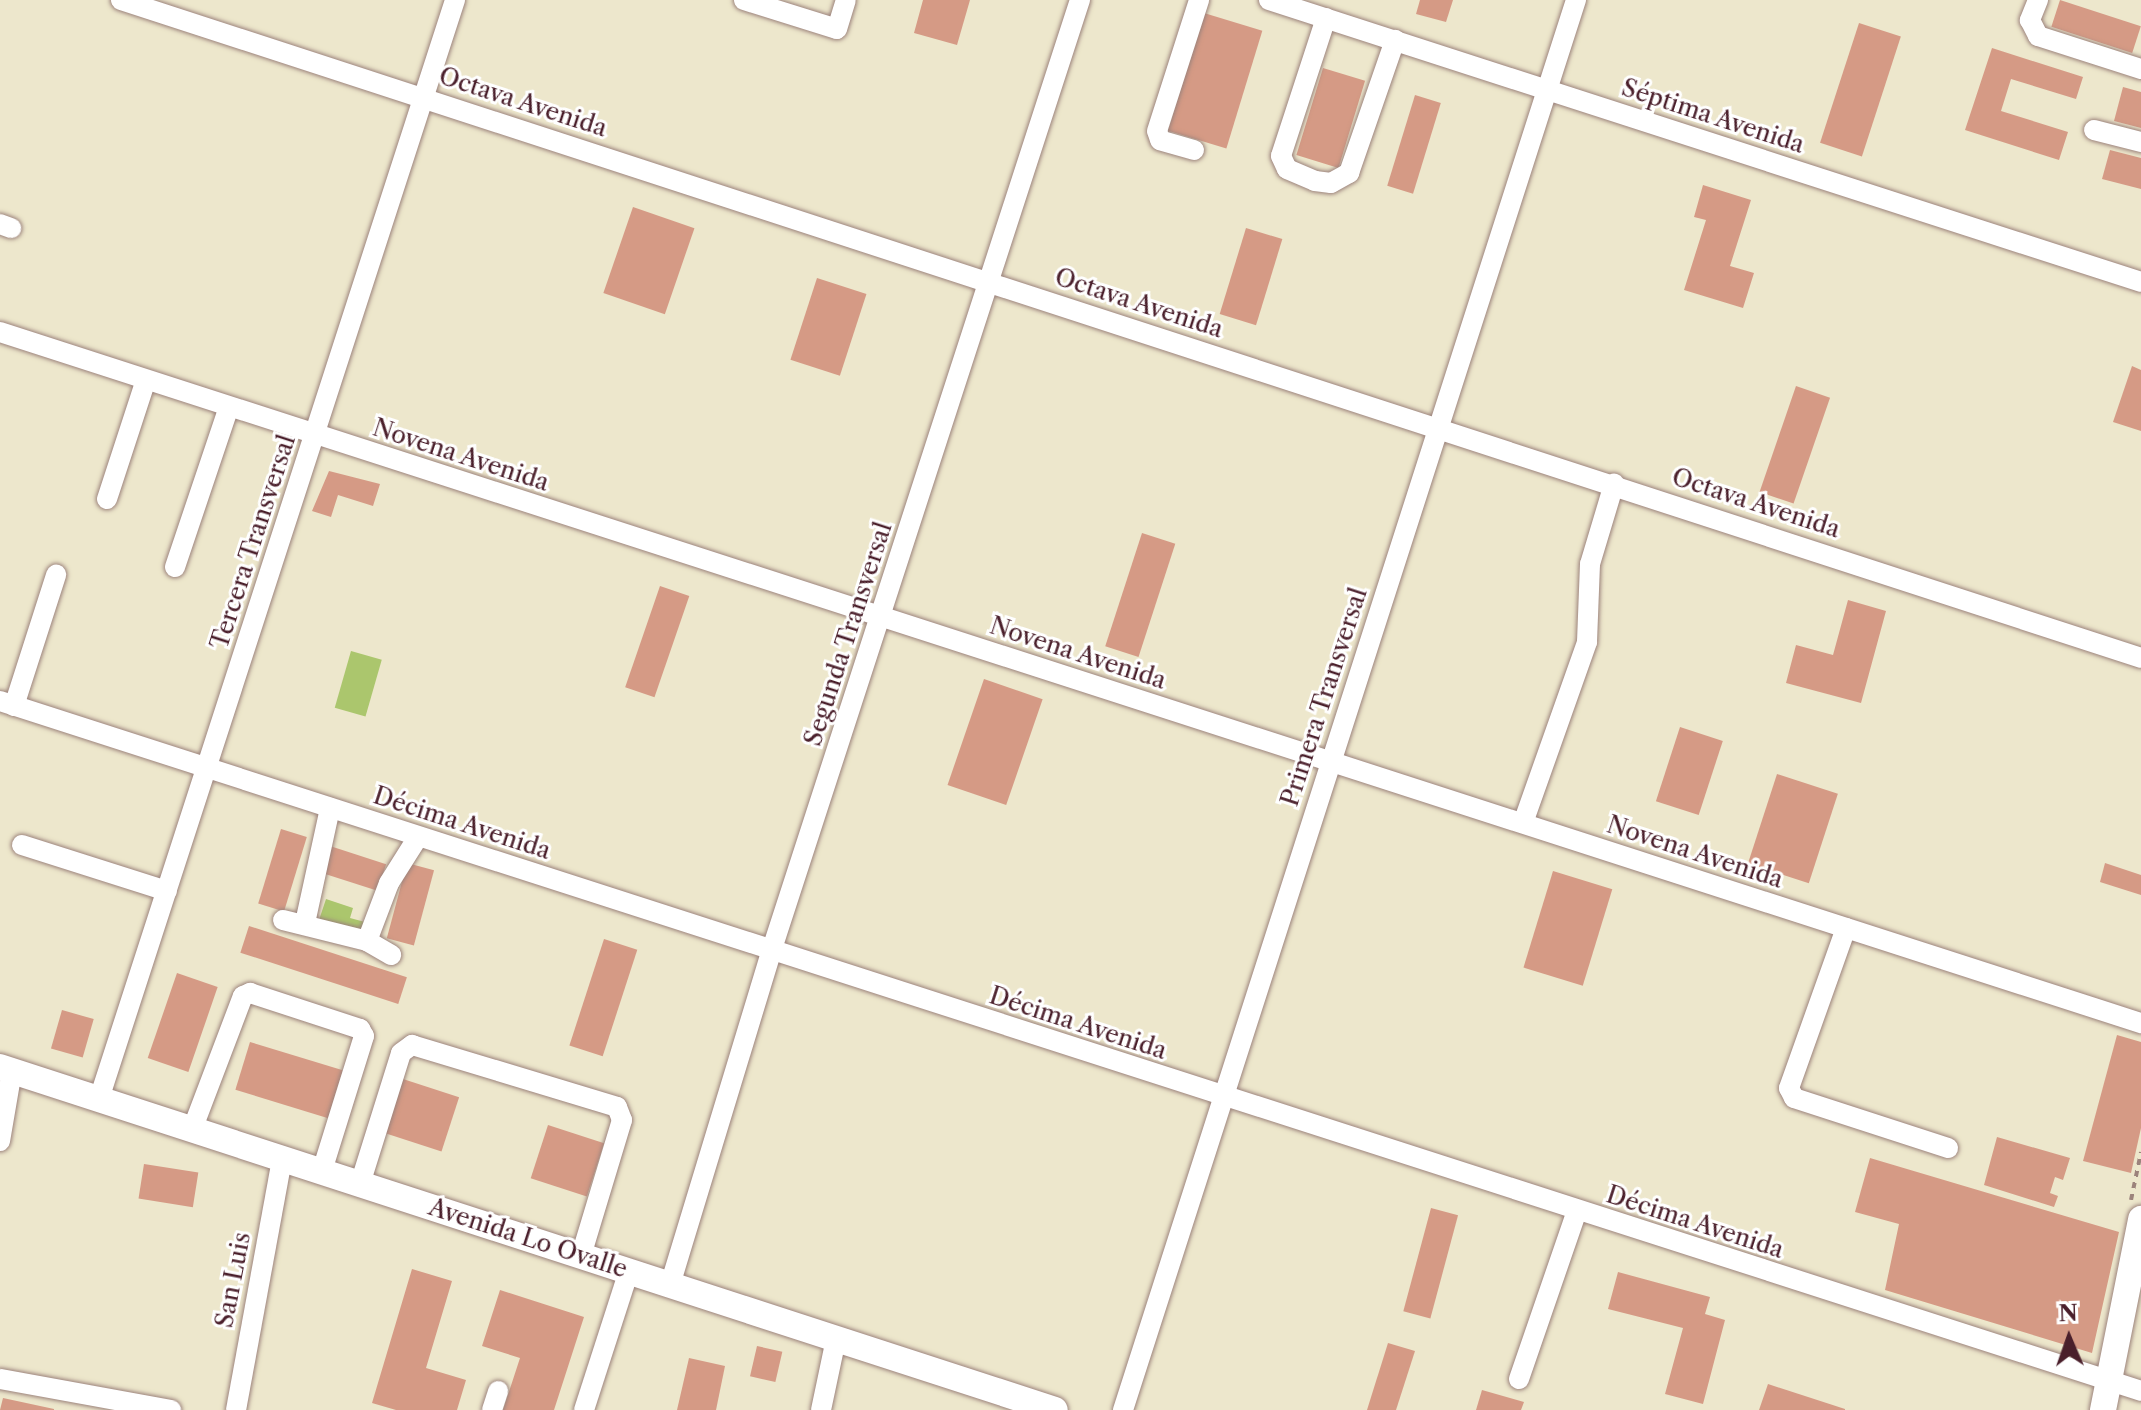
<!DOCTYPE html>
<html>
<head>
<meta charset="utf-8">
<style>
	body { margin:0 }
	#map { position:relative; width:2141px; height:1410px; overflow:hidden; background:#ede7cc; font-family:"Libre Caslon Text",serif }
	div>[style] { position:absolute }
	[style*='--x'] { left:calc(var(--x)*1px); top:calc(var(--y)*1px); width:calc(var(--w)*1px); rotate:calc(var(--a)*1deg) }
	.green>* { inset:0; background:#abc66d; transform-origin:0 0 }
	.building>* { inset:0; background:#d59a85; transform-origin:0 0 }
	.path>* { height:4px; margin-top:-2px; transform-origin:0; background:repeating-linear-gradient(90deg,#9c837c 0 6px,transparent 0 12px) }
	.roads { filter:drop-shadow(0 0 2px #9c837c) drop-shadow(0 0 2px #9c837c) }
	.minor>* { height:20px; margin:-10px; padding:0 10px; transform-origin:10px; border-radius:10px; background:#fff }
	.major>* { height:26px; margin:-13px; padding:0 13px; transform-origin:13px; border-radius:13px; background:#fff }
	span { translate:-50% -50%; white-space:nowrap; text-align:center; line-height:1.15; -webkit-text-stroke:6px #fff; paint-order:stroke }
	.street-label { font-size:24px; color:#4a1f2b }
	.north { position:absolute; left:2029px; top:1298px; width:80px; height:80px; -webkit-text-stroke:6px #fff; paint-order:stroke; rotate:358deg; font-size:22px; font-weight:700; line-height:32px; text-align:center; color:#4a1f2b }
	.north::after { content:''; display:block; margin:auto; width:28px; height:36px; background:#4a1f2b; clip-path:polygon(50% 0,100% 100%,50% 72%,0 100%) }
</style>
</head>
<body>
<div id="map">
	<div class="green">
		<i style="left:351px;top:651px;width:32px;height:59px;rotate:16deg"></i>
		<i style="clip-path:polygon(326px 899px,353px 908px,350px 918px,365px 922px,361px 933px,319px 920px)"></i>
	</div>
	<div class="building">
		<i style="clip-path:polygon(923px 0,970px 0,957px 45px,914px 33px)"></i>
		<i style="clip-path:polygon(1420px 0,1453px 0,1446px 22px,1416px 14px)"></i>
		<i style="left:2060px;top:0;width:85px;height:28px;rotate:18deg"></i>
		<i style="left:1204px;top:13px;width:61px;height:123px;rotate:17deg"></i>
		<i style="left:1859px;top:23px;width:44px;height:126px;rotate:18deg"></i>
		<i style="clip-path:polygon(1992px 48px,2083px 77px,2076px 99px,2011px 79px,2001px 111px,2068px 132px,2059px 160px,1965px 130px)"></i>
		<i style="left:1323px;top:68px;width:44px;height:91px;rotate:17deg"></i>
		<i style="clip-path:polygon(2123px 87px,2141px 92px,2141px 128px,2114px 121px)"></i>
		<i style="left:1415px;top:95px;width:27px;height:95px;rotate:17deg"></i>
		<i style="clip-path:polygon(2110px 150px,2141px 158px,2141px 189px,2102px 179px)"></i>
		<i style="clip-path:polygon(1703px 185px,1751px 200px,1730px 266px,1754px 273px,1743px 308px,1684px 290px,1706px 220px,1694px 217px)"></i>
		<i style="left:633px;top:207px;width:65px;height:91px;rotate:19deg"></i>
		<i style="left:1246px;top:228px;width:38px;height:90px;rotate:17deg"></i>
		<i style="left:817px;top:278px;width:52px;height:86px;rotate:18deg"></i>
		<i style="clip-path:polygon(2132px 366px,2141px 370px,2141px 431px,2113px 422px)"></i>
		<i style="left:1796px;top:386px;width:36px;height:112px;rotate:19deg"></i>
		<i style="clip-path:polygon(329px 471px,380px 484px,373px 506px,338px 495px,331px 517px,312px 511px)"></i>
		<i style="left:1142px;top:533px;width:35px;height:119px;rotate:18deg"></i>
		<i style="left:660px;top:586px;width:31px;height:107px;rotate:19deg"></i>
		<i style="clip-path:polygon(1848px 600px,1886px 611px,1861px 703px,1786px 683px,1796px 645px,1833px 655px)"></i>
		<i style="left:984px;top:679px;width:62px;height:112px;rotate:19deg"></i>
		<i style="left:1680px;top:727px;width:45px;height:78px;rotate:18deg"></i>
		<i style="left:1777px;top:774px;width:64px;height:94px;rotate:18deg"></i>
		<i style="left:281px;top:829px;width:27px;height:78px;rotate:17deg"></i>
		<i style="left:330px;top:846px;width:59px;height:28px;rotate:18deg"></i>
		<i style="left:407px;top:863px;width:28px;height:78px;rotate:15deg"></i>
		<i style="clip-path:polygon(2105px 863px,2141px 875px,2141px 895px,2100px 882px)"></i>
		<i style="left:1553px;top:871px;width:62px;height:101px;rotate:17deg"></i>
		<i style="left:249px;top:926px;width:166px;height:28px;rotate:18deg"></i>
		<i style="left:604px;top:939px;width:35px;height:112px;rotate:18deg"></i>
		<i style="left:177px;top:973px;width:43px;height:90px;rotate:19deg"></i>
		<i style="left:62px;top:1010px;width:33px;height:40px;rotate:16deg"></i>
		<i style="clip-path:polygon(2117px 1035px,2141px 1042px,2141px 1128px,2131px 1173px,2083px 1161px)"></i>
		<i style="left:250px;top:1042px;width:97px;height:50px;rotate:17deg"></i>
		<i style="left:403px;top:1079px;width:59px;height:57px;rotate:18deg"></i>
		<i style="left:548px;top:1125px;width:59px;height:56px;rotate:18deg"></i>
		<i style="clip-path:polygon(1997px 1137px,2070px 1158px,2063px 1180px,2055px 1177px,2050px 1193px,2058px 1196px,2054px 1207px,1984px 1185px)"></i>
		<i style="clip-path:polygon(1870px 1158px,2119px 1232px,2092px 1353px,1885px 1290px,1899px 1224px,1855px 1212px)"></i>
		<i style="left:144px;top:1164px;width:55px;height:35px;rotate:9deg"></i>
		<i style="left:1431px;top:1208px;width:28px;height:107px;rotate:15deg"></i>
		<i style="clip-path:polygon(412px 1269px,452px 1281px,426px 1368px,466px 1380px,457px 1410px,396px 1410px,372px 1403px)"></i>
		<i style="clip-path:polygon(1618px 1272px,1710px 1297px,1705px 1314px,1725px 1320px,1703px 1404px,1665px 1394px,1683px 1328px,1608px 1309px)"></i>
		<i style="clip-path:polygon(500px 1290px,584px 1317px,554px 1410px,503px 1410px,520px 1358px,482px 1346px)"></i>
		<i style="clip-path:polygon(1388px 1343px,1415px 1351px,1396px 1410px,1367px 1410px)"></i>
		<i style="left:757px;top:1346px;width:26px;height:31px;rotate:13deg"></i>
		<i style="clip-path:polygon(689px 1358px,725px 1366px,716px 1410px,677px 1410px)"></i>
		<i style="clip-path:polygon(1768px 1384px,1845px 1409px,1845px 1410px,1759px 1410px)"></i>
		<i style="clip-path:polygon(1482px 1390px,1524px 1402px,1521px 1410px,1476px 1410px)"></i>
		<i style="clip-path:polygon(3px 1398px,54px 1409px,54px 1410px,0 1410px)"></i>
	</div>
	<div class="path">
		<i style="--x:2131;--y:1200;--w:49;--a:-78.2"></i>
	</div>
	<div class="roads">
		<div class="minor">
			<i style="--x:121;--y:0;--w:2124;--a:18.04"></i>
			<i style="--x:744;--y:0;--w:97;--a:17.3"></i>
			<i style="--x:837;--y:29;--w:30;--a:-73"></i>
			<i style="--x:1269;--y:0;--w:916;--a:17.92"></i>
			<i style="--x:2038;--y:0;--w:22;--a:112"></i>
			<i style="--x:2030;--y:20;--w:18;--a:63"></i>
			<i style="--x:2038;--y:36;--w:108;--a:17.8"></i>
			<i style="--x:1326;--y:18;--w:145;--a:108.1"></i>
			<i style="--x:1281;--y:156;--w:14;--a:65"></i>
			<i style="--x:1287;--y:169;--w:30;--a:23"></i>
			<i style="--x:1315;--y:181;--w:16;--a:7"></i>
			<i style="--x:1331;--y:183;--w:21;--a:-29"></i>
			<i style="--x:1349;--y:173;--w:141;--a:-70.9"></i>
			<i style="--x:2094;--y:130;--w:49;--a:14.3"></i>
			<i style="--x:1194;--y:150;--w:35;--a:-164"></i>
			<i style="--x:1160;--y:140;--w:9;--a:-108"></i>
			<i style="--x:1157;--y:131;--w:138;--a:-72.2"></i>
			<i style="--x:0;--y:224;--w:12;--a:20"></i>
			<i style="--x:0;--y:332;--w:2250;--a:17.89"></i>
			<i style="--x:107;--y:499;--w:125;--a:-71.9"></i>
			<i style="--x:175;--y:567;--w:169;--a:-71.4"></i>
			<i style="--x:0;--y:701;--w:2249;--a:17.86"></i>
			<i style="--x:14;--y:706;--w:138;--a:-72.2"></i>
			<i style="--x:1523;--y:823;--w:192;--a:-70.5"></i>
			<i style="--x:1587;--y:642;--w:78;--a:-87.8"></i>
			<i style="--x:1590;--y:564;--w:84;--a:-73.3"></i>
			<i style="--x:22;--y:845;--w:152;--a:17.6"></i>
			<i style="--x:283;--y:920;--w:87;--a:14"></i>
			<i style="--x:367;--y:941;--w:28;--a:30"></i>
			<i style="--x:305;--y:923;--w:118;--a:-77.7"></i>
			<i style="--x:1846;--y:928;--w:170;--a:109.6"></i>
			<i style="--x:1789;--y:1088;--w:11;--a:63"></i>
			<i style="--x:1794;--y:1098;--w:162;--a:18"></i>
			<i style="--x:367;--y:941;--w:62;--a:-69.2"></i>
			<i style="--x:389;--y:883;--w:54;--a:-57.8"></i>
			<i style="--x:99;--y:1099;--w:1155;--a:-72.05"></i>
			<i style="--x:192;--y:1130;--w:143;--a:-69.2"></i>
			<i style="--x:243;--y:996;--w:8;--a:-23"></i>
			<i style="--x:250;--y:993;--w:116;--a:18.1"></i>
			<i style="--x:360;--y:1029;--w:8;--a:60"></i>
			<i style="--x:364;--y:1036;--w:141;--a:107.3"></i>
			<i style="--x:0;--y:1141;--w:71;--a:-80.3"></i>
			<i style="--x:360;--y:1184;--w:137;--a:-72.6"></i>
			<i style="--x:401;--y:1053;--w:14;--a:-36"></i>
			<i style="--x:412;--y:1045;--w:214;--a:16.8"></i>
			<i style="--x:617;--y:1107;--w:14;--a:69"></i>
			<i style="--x:622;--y:1120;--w:142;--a:106.8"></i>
			<i style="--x:670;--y:1285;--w:348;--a:-73.1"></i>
			<i style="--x:771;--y:952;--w:1001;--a:-72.02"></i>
			<i style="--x:0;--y:1379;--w:174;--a:10.3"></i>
			<i style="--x:1519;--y:1379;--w:178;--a:-71"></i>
			<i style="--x:236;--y:1410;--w:255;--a:-79.6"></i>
			<i style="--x:492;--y:1410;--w:20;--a:-72"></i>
			<i style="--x:584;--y:1410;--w:146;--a:-72.1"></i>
			<i style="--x:821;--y:1410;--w:73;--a:-78.1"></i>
			<i style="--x:1123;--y:1410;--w:1481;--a:-72.19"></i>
		</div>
		<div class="major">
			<i style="--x:0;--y:1067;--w:1109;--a:18.01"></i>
			<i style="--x:2103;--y:1410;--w:195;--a:-78.7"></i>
		</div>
	</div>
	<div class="street-label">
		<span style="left:523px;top:102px;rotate:18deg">Octava Avenida</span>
		<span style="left:1713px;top:116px;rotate:18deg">Séptima Avenida</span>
		<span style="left:1139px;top:303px;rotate:18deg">Octava Avenida</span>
		<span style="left:461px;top:455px;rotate:18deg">Novena Avenida</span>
		<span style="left:1756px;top:503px;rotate:18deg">Octava Avenida</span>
		<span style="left:253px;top:542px;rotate:-72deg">Tercera Transversal</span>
		<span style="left:848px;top:634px;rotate:-72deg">Segunda Transversal</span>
		<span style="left:1078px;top:653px;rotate:18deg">Novena Avenida</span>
		<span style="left:1324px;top:697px;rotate:-72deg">Primera Transversal</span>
		<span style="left:462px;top:823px;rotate:18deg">Décima Avenida</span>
		<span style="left:1695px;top:852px;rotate:18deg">Novena Avenida</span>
		<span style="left:1078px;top:1023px;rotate:18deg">Décima Avenida</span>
		<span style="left:1695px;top:1222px;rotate:18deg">Décima Avenida</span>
		<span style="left:528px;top:1238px;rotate:18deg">Avenida Lo Ovalle</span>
		<span style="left:233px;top:1280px;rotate:-79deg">San Luis</span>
	</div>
	<div class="north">N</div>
</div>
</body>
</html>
